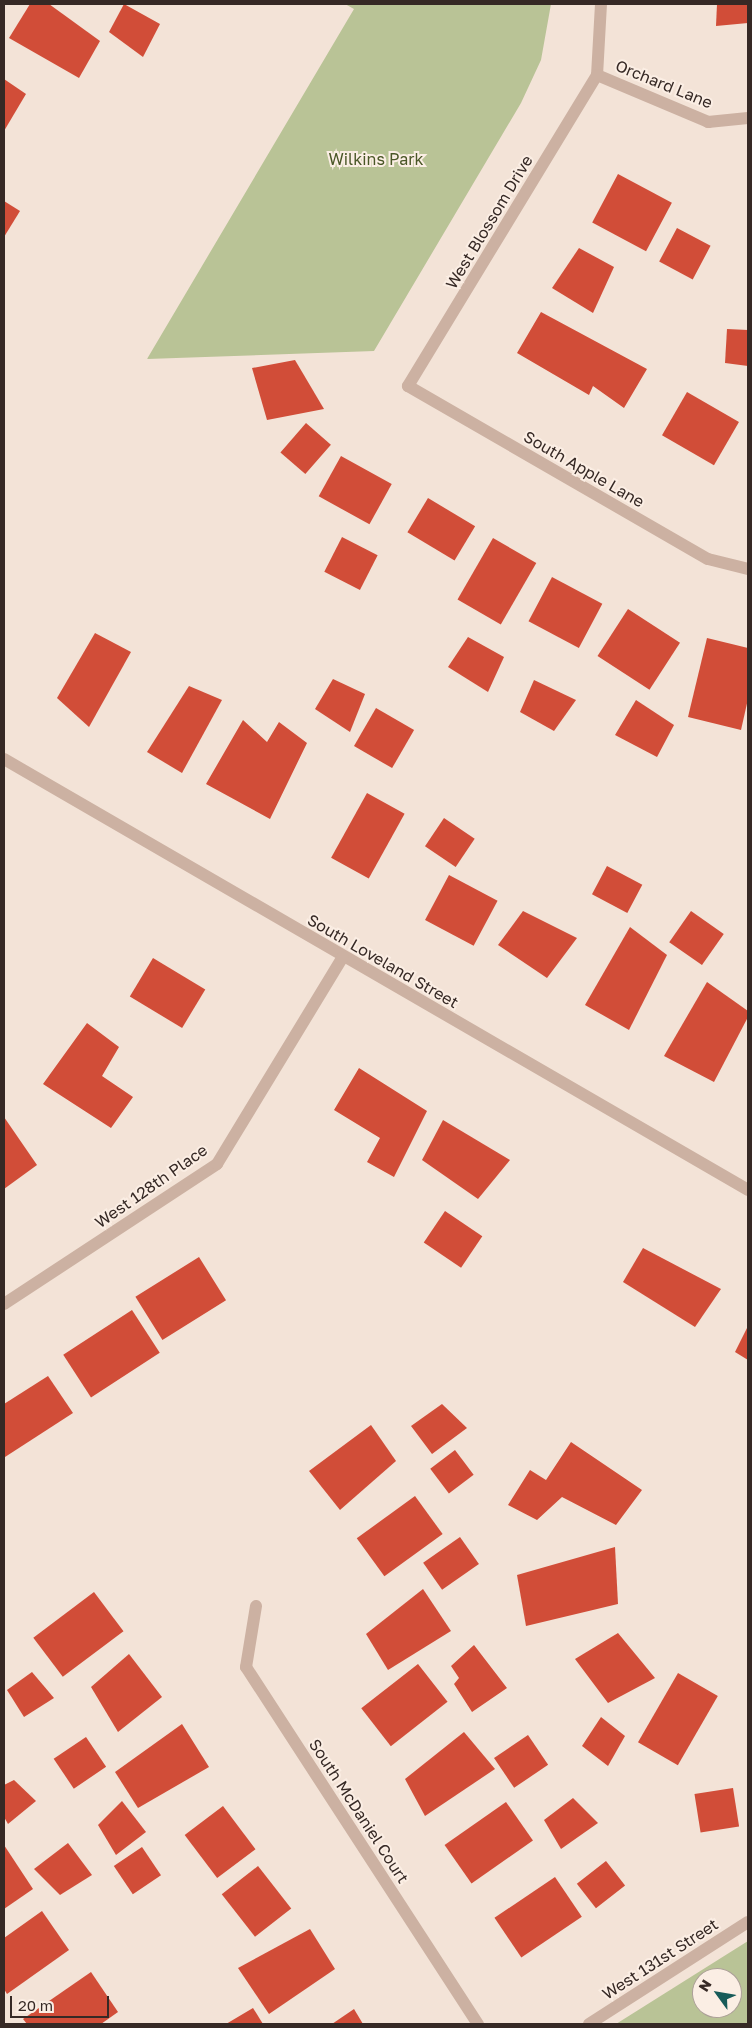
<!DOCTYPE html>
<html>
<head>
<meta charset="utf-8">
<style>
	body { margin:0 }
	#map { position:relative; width:752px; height:2028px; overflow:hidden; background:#f3e3d7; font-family:"Golos Text",sans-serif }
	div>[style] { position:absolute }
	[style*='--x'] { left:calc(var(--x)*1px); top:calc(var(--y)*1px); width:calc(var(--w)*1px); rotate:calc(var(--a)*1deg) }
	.green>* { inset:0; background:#b9c396 }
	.building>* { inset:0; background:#d14d38; transform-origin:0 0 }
	.street>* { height:12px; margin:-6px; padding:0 6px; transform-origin:6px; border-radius:6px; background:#ccb1a2 }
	span { translate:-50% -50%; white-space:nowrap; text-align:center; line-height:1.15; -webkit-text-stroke:4px #fbeee4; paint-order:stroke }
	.street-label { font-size:16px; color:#362925 }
	.park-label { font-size:16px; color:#4a5727 }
	.frame { position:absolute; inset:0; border:5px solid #362925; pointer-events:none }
	.north { position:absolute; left:692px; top:1968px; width:50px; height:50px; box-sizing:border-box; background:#fbeee4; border:1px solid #ac9f98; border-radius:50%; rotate:302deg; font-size:14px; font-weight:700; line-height:20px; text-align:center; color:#362925 }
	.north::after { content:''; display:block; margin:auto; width:18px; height:22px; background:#175b59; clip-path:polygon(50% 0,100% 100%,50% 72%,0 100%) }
	.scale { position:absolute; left:10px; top:1996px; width:99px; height:22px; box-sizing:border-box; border:2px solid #362925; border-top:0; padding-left:6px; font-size:15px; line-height:18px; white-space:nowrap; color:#362925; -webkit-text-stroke:4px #fbeee4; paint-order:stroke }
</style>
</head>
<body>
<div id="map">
	<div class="green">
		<i style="clip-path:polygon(345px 4px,551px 4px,541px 60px,521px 103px,374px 351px,147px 359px,354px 9px)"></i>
		<i style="clip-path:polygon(evenodd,748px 1941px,748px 2024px,616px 2024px,748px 1941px,702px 1978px,732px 1978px,732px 2008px,702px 2008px,702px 1978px)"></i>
	</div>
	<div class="building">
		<i style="clip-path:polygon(30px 4px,49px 4px,100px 41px,79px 78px,9px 38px)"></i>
		<i style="clip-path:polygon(124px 4px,160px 24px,143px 57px,109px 32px)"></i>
		<i style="clip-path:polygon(717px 4px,748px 4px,748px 23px,716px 26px)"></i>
		<i style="clip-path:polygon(4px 79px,26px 94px,4px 131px)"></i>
		<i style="left:618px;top:174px;width:61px;height:55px;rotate:28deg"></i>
		<i style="clip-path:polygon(4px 201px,20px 211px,4px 237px)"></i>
		<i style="left:677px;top:228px;width:38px;height:38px;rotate:28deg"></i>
		<i style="clip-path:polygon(579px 248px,614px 267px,593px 313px,552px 288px)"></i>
		<i style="clip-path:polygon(541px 312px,647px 369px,624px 408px,593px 386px,589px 395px,517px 353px)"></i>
		<i style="clip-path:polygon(727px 329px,748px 330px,748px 366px,725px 363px)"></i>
		<i style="clip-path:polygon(295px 360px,324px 409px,267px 420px,252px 368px)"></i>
		<i style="left:687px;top:392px;width:60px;height:50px;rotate:30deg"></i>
		<i style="left:306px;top:423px;width:33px;height:39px;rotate:41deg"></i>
		<i style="left:341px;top:456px;width:58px;height:46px;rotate:29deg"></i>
		<i style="left:428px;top:498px;width:55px;height:40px;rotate:31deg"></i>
		<i style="left:342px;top:537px;width:40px;height:39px;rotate:27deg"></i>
		<i style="left:493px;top:538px;width:50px;height:71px;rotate:30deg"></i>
		<i style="left:552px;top:577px;width:57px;height:50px;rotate:28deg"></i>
		<i style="left:628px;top:609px;width:62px;height:56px;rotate:33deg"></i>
		<i style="clip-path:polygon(95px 633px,131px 652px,89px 727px,57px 698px)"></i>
		<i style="clip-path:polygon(468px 637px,504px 657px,488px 692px,448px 667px)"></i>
		<i style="clip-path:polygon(707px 638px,748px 648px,748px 699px,741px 730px,688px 717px)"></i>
		<i style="clip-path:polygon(333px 679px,365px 694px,350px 732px,315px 709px)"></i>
		<i style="clip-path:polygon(534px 680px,576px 700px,554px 731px,520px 712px)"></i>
		<i style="clip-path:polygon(189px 686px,222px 700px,182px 773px,147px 752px)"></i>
		<i style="clip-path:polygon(636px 700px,674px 725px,657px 757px,615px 735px)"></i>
		<i style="left:376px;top:708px;width:44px;height:44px;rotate:30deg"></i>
		<i style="clip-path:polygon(243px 720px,267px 742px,279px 722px,307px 743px,270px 819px,206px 784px)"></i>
		<i style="left:367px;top:793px;width:43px;height:74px;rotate:29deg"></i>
		<i style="left:444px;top:818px;width:37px;height:34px;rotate:34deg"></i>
		<i style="left:607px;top:866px;width:40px;height:32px;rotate:28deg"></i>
		<i style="left:449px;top:875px;width:55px;height:51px;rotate:28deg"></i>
		<i style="clip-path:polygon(523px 911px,577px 938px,547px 978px,498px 945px)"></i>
		<i style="left:691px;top:911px;width:40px;height:38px;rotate:35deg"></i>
		<i style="clip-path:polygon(630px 927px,667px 955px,629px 1030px,585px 1005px)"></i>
		<i style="left:153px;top:958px;width:61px;height:45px;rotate:31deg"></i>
		<i style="clip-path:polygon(707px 982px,748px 1011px,748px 1017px,714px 1082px,664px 1056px)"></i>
		<i style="clip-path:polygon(87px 1023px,119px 1047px,102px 1076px,133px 1097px,111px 1128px,43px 1084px)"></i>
		<i style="clip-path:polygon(359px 1068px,427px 1111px,394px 1177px,367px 1162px,380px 1138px,334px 1110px)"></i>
		<i style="clip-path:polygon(4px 1117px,37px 1165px,4px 1189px)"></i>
		<i style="clip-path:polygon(443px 1120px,510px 1160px,478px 1199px,422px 1160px)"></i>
		<i style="left:445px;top:1211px;width:45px;height:38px;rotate:34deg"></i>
		<i style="clip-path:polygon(643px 1248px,721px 1289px,695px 1327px,623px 1282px)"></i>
		<i style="left:199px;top:1257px;width:51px;height:75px;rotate:58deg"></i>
		<i style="left:132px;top:1310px;width:51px;height:82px;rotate:57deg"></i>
		<i style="clip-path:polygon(748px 1326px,748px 1360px,735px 1352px)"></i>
		<i style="clip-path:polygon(48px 1376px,73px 1413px,5px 1457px,4px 1404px)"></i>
		<i style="clip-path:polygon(442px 1404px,467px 1428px,432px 1454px,411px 1426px)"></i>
		<i style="clip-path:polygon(371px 1425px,396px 1461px,340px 1510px,309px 1471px)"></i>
		<i style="clip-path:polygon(571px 1442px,642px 1490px,616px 1525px,562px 1497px,537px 1520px,508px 1505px,530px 1470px,546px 1480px)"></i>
		<i style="left:455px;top:1450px;width:31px;height:31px;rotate:53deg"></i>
		<i style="left:415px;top:1496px;width:47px;height:72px;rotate:54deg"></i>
		<i style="left:460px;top:1537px;width:33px;height:45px;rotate:55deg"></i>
		<i style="clip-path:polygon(615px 1547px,618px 1604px,526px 1626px,517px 1575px)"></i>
		<i style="clip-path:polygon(423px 1589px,451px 1631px,388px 1670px,366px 1634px)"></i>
		<i style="left:94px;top:1592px;width:49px;height:76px;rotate:53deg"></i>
		<i style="clip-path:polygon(618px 1633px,655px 1678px,608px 1703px,575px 1659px)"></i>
		<i style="clip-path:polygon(474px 1645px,507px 1688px,472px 1712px,454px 1684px,459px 1678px,451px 1666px)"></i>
		<i style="clip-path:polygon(129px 1654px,162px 1697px,118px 1732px,91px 1687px)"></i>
		<i style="left:418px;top:1664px;width:48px;height:72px;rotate:52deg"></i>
		<i style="clip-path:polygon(32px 1672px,54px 1698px,24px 1717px,7px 1690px)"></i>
		<i style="left:678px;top:1673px;width:46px;height:80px;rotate:30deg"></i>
		<i style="clip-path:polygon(601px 1717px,625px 1736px,608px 1766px,582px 1746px)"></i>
		<i style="clip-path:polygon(182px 1724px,209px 1767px,138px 1808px,115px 1772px)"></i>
		<i style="clip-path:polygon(464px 1732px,495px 1769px,425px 1816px,405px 1779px)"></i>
		<i style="left:528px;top:1735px;width:36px;height:41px;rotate:56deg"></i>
		<i style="left:86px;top:1737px;width:36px;height:39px;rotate:56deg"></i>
		<i style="clip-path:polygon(14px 1780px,36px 1801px,8px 1824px,4px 1817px,4px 1785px)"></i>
		<i style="left:733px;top:1788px;width:39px;height:39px;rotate:81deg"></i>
		<i style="clip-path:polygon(573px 1798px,598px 1823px,561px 1849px,544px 1820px)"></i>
		<i style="clip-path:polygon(122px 1801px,146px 1832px,116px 1855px,98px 1825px)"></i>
		<i style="left:506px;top:1802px;width:47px;height:75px;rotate:55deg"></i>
		<i style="left:223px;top:1806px;width:54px;height:48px;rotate:53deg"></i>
		<i style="clip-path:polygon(68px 1843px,92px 1875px,60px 1895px,34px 1869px)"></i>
		<i style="clip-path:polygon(4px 1845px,33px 1889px,4px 1909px)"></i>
		<i style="left:142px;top:1847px;width:34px;height:34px;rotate:56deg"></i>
		<i style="left:606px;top:1861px;width:31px;height:37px;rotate:52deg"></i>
		<i style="left:258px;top:1866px;width:54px;height:46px;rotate:52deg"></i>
		<i style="left:555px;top:1877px;width:48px;height:73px;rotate:56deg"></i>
		<i style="clip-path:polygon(42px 1911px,69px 1950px,7px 1994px,4px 1989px,4px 1938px)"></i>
		<i style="clip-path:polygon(310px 1929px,335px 1969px,269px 2014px,238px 1968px)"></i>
		<i style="clip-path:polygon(91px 1972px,118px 2012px,101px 2024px,27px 2024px,23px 2019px)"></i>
		<i style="clip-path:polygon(253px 2008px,263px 2024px,226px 2024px)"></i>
		<i style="clip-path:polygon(354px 2009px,363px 2024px,332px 2024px)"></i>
	</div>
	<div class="street">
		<i style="--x:601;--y:4;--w:71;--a:93.2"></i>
		<i style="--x:597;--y:75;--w:364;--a:121.3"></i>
		<i style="--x:408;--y:386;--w:346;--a:30"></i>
		<i style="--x:708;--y:559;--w:41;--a:14"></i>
		<i style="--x:597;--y:75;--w:121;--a:22.9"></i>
		<i style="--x:708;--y:122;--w:40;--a:-5.7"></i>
		<i style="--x:4;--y:759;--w:860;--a:30.08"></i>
		<i style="--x:4;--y:1304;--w:255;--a:-33.3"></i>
		<i style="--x:217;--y:1164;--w:242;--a:-58.7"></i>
		<i style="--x:256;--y:1606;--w:62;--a:99.3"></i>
		<i style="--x:246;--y:1667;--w:426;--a:57"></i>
		<i style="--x:589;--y:2024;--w:189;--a:-32.7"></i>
	</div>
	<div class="street-label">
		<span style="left:664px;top:84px;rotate:22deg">Orchard Lane</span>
		<span style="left:489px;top:222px;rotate:-59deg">West Blossom Drive</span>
		<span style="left:584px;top:469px;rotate:30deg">South Apple Lane</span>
		<span style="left:383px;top:961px;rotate:30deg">South Loveland Street</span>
		<span style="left:151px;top:1186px;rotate:-35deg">West 128th Place</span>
		<span style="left:359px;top:1811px;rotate:57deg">South McDaniel Court</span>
		<span style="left:660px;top:1959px;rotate:-33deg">West 131st Street</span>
	</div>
	<div class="park-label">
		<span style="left:376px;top:159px">Wilkins Park</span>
	</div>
	<div class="frame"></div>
	<div class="north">N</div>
	<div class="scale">20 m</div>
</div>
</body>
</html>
